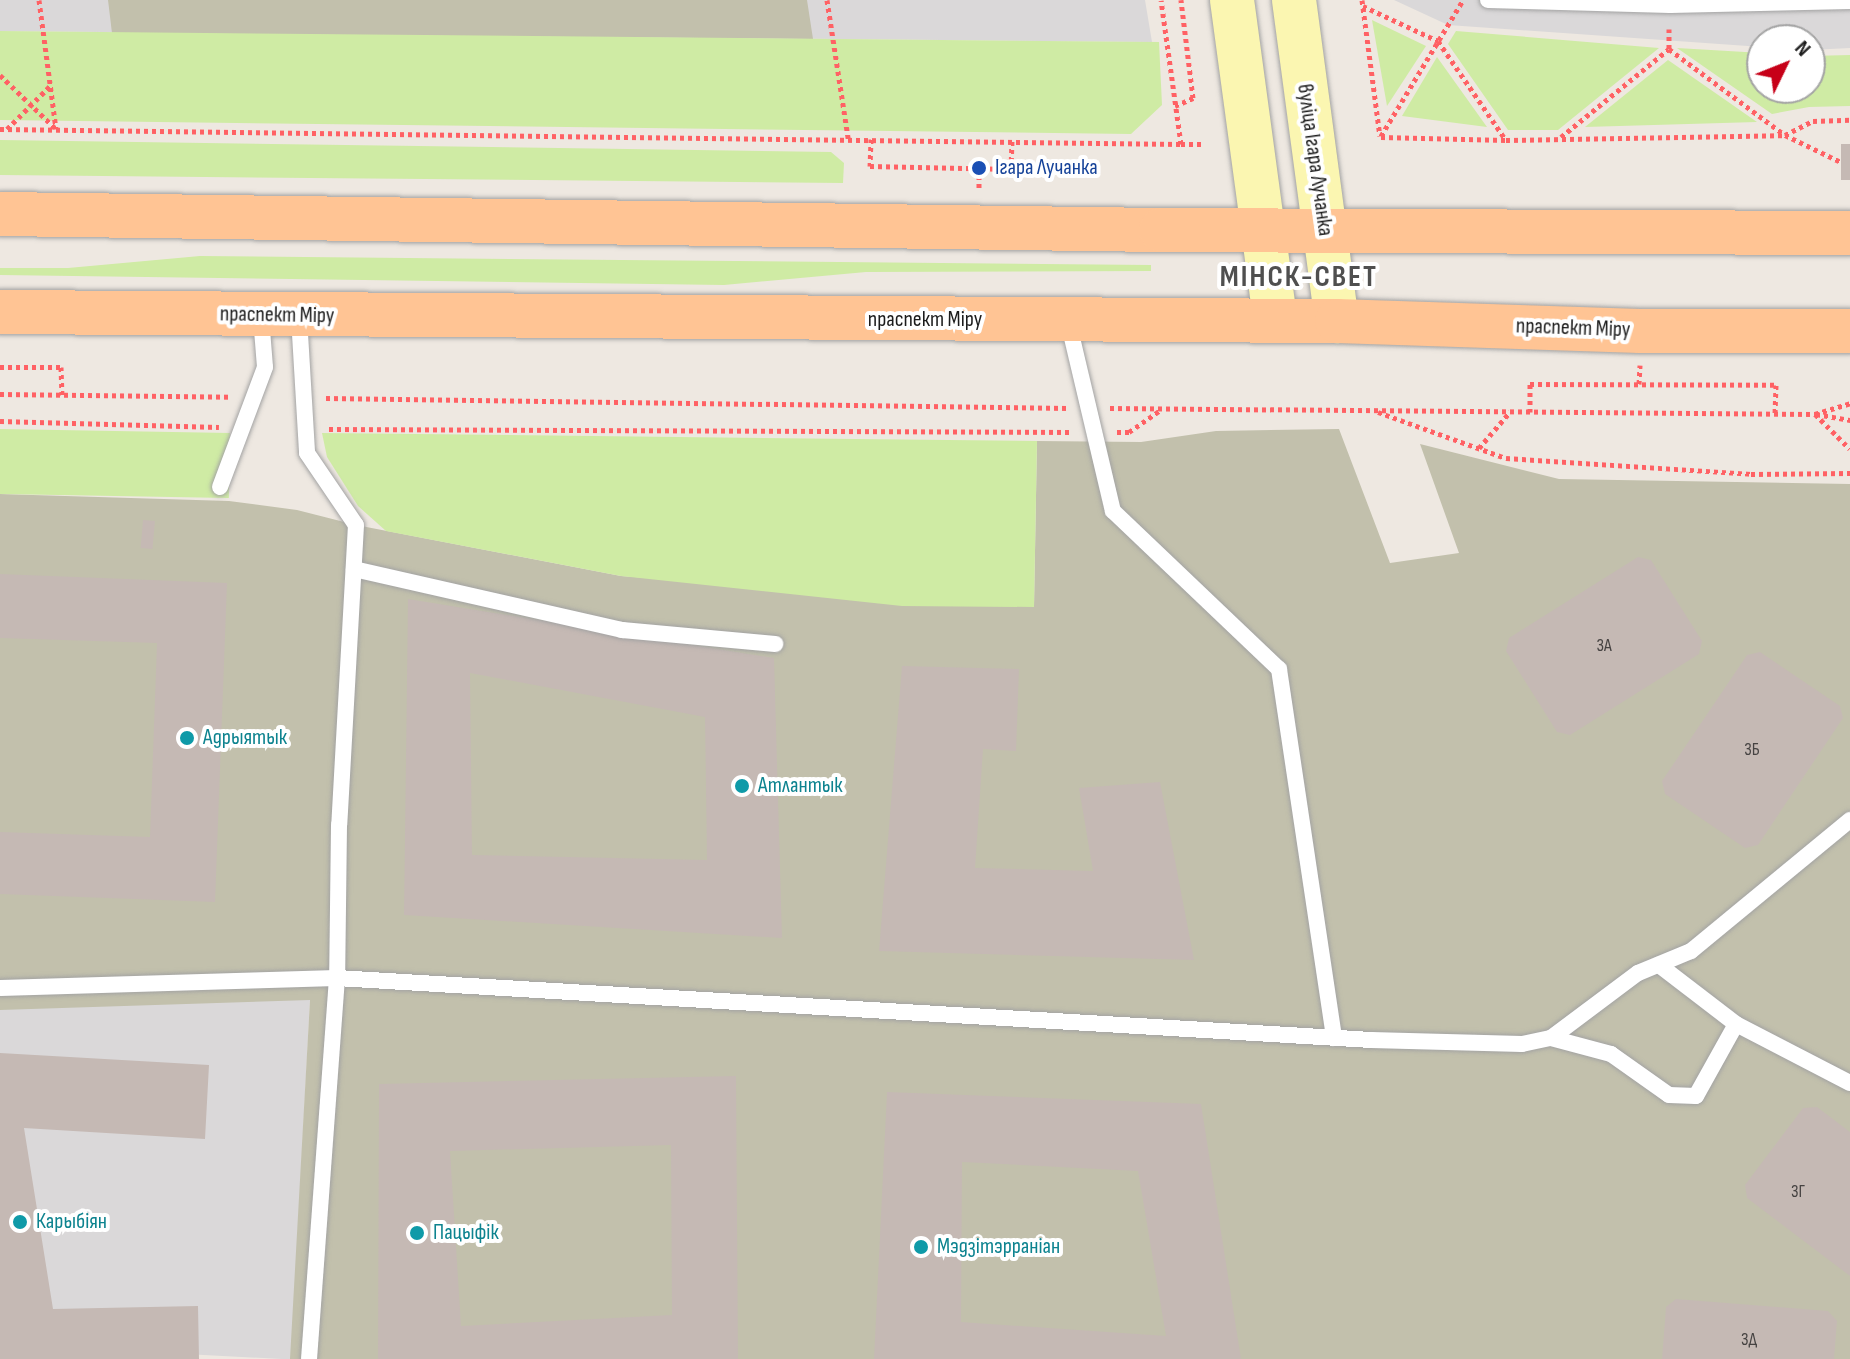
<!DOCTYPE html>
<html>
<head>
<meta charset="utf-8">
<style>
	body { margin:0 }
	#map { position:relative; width:1850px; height:1359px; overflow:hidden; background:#eee8e1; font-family:"Sofia Sans Condensed",sans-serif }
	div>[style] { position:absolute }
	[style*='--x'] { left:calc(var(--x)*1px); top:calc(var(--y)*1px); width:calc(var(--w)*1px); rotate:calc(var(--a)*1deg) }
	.residential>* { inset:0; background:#dad8d9; transform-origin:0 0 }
	.construction>* { inset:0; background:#c2c0ac }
	.grass>* { inset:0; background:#cfeba4; transform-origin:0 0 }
	.building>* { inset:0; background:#c5b9b4; transform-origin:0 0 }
	.path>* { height:5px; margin-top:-2.5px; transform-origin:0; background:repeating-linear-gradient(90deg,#ff6164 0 4px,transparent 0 8px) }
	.roads { filter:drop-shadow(0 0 2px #a3a3a3) drop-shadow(0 0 2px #a3a3a3) }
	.lane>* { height:16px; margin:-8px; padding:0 8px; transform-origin:8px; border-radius:8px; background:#fff }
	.secondary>* { height:44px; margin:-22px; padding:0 22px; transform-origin:22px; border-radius:22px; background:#fbf6b1 }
	.primary>* { height:44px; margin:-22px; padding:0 22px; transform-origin:22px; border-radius:22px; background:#ffc494 }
	.dots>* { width:22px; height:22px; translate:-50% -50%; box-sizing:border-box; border:4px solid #fff; border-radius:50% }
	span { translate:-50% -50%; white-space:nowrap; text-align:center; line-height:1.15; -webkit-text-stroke:8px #fff; paint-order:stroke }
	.number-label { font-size:18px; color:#464342 }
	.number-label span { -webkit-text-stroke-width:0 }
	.street-label { font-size:22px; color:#1c1c1c }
	.transit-label { font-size:22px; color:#164399 }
	.left { translate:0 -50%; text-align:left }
	.culture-label { font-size:22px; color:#0d838f }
	.district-label { font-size:30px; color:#4f4f4f; font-weight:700; letter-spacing:2px }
	.north { position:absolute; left:1746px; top:24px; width:80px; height:80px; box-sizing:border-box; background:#fff; border:2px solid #a4a4a4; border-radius:50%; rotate:47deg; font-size:22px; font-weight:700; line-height:32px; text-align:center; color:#1c1c1c }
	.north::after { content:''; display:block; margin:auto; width:28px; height:36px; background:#c70018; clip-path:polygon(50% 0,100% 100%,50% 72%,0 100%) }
</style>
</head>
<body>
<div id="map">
	<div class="residential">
		<i style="clip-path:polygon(0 0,1145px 0,1152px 42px,0 31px)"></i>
		<i style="clip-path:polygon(1394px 0,1850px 0,1850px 48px,1810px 50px,1810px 40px,1762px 40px,1762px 47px,1448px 25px)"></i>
		<i style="left:310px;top:1000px;width:360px;height:310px;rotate:93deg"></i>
	</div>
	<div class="construction">
		<i style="clip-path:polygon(108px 0,807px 0,813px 39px,112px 33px)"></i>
		<i style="clip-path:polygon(1339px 429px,1390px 563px,1459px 553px,1420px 444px,1559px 479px,1850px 484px,1850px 1359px,290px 1359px,310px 1000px,0 1010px,0 494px,229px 501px,297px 510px,356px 525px,621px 576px,1034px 606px,1037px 441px,1141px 442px,1216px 431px)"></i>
	</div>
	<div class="grass">
		<i style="clip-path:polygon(1372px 20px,1426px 46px,1387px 106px)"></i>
		<i style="clip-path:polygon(0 31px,1159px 42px,1162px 105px,1131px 134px,0 120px)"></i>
		<i style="clip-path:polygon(1456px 31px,1659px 48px,1558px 130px,1508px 130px,1448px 44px)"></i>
		<i style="clip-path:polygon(1677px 48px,1762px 53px,1762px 88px,1810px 88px,1810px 56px,1850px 55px,1850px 106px,1809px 107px,1772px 114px)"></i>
		<i style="clip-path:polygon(1437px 57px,1487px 127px,1402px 116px)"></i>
		<i style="clip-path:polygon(1668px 60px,1757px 122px,1585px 127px)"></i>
		<i style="clip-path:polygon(0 140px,831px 152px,844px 163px,843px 183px,0 175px)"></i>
		<i style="clip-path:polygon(200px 256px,1151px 265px,1151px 271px,866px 272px,724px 285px,0 275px,0 268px,68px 268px)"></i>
		<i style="left:0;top:429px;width:230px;height:65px;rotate:1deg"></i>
		<i style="clip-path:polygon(322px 433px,1037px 441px,1034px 607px,902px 606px,621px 576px,386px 531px,358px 506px,327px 457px)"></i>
	</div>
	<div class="building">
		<i style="left:1841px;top:144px;width:9px;height:36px"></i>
		<i style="left:143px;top:520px;width:12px;height:28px;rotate:5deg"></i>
		<i style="clip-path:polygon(1638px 557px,1651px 560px,1702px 641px,1699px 654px,1570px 735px,1557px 732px,1506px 651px,1509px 638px)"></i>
		<i style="clip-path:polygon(0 574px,227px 583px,215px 902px,0 894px,0 832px,150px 837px,157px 643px,0 638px)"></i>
		<i style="clip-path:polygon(evenodd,408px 599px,774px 658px,782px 938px,404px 915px,408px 599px,470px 673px,705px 717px,707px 860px,472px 855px,470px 673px)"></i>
		<i style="clip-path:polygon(1760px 652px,1840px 706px,1843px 718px,1758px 845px,1745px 848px,1665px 794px,1662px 781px,1747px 655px)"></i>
		<i style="clip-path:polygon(902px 666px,1019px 669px,1016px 751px,983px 749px,975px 868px,1093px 871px,1079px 788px,1160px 782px,1194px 960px,879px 951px)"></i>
		<i style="clip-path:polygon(0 1053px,209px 1065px,205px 1139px,24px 1128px,53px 1309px,198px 1306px,199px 1359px,0 1359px)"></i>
		<i style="clip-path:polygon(evenodd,736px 1076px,738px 1359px,378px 1359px,379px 1084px,736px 1076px,671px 1145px,672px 1315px,461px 1326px,450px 1151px,671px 1145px)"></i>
		<i style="clip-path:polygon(evenodd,887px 1092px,1201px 1104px,1241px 1359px,874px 1359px,887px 1092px,962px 1162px,1138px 1171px,1166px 1336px,961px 1322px,962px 1162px)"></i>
		<i style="clip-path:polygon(1817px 1107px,1850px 1132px,1850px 1276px,1747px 1198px,1745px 1185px,1803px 1108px)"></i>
		<i style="clip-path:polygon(1676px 1299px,1828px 1311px,1837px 1321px,1834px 1359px,1662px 1359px,1666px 1307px)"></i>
	</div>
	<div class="path">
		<i style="--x:39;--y:0;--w:130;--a:82.5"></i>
		<i style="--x:827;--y:0;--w:140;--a:81.3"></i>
		<i style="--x:1362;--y:0;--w:137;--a:82.5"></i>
		<i style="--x:1363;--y:6;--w:83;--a:25"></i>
		<i style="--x:1438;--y:41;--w:119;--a:55.6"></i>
		<i style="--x:1669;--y:29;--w:20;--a:90"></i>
		<i style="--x:1669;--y:49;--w:144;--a:36.6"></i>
		<i style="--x:1785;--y:135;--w:62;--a:25.7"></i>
		<i style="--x:0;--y:75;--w:76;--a:43.9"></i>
		<i style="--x:1175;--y:106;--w:20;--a:-24"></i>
		<i style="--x:1193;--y:98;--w:99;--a:-97"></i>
		<i style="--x:0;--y:129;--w:1181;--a:0.73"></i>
		<i style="--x:1181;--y:144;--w:145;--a:-97.9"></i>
		<i style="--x:7;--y:129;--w:61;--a:-45"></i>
		<i style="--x:1381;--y:136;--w:159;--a:-58.9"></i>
		<i style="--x:1381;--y:137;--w:125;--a:1.4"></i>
		<i style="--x:1506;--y:140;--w:279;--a:-1"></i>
		<i style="--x:1785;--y:135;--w:31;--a:-27"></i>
		<i style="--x:1813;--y:121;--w:37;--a:-2"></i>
		<i style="--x:1561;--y:137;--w:139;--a:-39.2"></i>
		<i style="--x:871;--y:139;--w:27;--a:92"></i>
		<i style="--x:870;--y:166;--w:141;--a:1.2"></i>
		<i style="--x:1011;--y:169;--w:28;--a:-88"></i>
		<i style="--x:1181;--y:144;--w:23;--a:0"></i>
		<i style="--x:979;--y:168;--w:23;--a:90"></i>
		<i style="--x:0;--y:367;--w:61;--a:0"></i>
		<i style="--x:61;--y:367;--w:28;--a:88"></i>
		<i style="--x:1639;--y:384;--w:19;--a:-87"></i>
		<i style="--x:0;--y:394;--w:232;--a:0.7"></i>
		<i style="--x:326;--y:398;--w:742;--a:0.77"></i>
		<i style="--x:1110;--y:408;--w:705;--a:0.49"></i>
		<i style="--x:1815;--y:414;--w:49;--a:45"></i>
		<i style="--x:1378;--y:412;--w:136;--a:19.8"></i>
		<i style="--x:1506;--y:458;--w:246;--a:3.7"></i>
		<i style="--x:1751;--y:474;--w:99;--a:-0.6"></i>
		<i style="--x:1530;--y:412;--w:28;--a:-90"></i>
		<i style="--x:1530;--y:384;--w:246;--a:0.2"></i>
		<i style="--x:1776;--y:385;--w:29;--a:92"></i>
		<i style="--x:1815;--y:414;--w:37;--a:-17"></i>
		<i style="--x:1816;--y:414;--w:35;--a:10"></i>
		<i style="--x:0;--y:421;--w:219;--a:1.6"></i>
		<i style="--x:329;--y:429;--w:742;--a:0.23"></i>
		<i style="--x:1117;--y:432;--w:12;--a:0"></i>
		<i style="--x:1129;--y:432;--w:38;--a:-35"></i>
		<i style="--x:1479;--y:448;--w:48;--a:-49.3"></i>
	</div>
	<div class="roads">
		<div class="lane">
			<i style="--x:1488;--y:0;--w:182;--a:1.6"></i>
			<i style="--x:1670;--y:5;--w:180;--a:-1.3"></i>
			<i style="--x:299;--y:317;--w:136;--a:86.6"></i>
			<i style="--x:307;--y:453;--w:87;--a:55.8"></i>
			<i style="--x:356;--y:525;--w:300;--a:93.2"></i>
			<i style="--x:339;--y:825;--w:153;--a:90.7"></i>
			<i style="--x:337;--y:978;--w:382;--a:94.2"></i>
			<i style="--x:1068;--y:321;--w:195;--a:76.7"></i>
			<i style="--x:1113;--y:511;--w:229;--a:43.6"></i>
			<i style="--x:1279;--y:669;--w:373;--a:81.5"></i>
			<i style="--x:220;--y:487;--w:128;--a:-69.4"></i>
			<i style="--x:265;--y:367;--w:50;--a:-94.6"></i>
			<i style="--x:354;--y:569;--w:275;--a:12.8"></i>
			<i style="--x:622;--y:630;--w:154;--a:5.2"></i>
			<i style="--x:1659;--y:965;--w:97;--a:37.5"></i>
			<i style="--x:0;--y:988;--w:337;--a:-1.7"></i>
			<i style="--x:337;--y:978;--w:1036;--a:3.43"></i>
			<i style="--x:1371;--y:1040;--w:151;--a:1.5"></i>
			<i style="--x:1522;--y:1044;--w:30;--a:-12"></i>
			<i style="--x:1551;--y:1038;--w:62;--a:14.9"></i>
			<i style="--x:1611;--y:1054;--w:71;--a:35.3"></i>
			<i style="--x:1669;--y:1095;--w:27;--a:2"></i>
			<i style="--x:1696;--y:1096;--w:82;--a:-60.9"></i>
			<i style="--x:1736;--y:1024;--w:128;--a:27.4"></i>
			<i style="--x:1551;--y:1038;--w:109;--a:-36.8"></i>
			<i style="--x:1638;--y:973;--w:57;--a:-22.5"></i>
			<i style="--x:1691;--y:951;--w:206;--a:-39.5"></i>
		</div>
		<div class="secondary">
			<i style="--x:1232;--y:0;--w:323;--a:82.3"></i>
			<i style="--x:1294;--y:0;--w:324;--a:82.4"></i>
		</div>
		<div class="primary">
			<i style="--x:0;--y:214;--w:1161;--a:0.79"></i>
			<i style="--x:1161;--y:230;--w:689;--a:0.25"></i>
			<i style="--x:0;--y:312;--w:1337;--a:0.39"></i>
			<i style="--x:1337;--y:321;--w:303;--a:1.9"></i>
			<i style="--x:1640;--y:331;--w:210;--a:0"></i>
		</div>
	</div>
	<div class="dots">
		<i style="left:979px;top:168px;background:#1a4fb4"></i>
		<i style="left:187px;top:738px;background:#0f9aa8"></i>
		<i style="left:742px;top:786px;background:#0f9aa8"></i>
		<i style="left:20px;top:1222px;background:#0f9aa8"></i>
		<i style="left:417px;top:1233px;background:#0f9aa8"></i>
		<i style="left:921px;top:1247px;background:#0f9aa8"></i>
	</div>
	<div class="number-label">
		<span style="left:1604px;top:646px">3А</span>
		<span style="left:1752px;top:750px">3Б</span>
		<span style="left:1798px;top:1192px">3Г</span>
		<span style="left:1749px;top:1340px">3Д</span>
	</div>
	<div class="street-label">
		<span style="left:1315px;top:160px;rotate:82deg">вуліца Ігара Лучанка</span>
		<span style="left:277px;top:315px;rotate:1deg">праспект Міру</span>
		<span style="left:925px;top:320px">праспект Міру</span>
		<span style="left:1573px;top:328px;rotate:2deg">праспект Міру</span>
	</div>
	<div class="transit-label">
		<span class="left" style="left:995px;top:168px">Ігара Лучанка</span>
	</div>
	<div class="culture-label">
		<span class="left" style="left:203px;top:738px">Адрыятык</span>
		<span class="left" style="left:758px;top:786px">Атлантык</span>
		<span class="left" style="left:36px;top:1222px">Карыбіян</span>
		<span class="left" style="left:433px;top:1233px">Пацыфік</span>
		<span class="left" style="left:937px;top:1247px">Мэдзітэрраніан</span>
	</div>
	<div class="district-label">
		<span style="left:1299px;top:277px">МІНСК-СВЕТ</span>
	</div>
	<div class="north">N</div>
</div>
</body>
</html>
